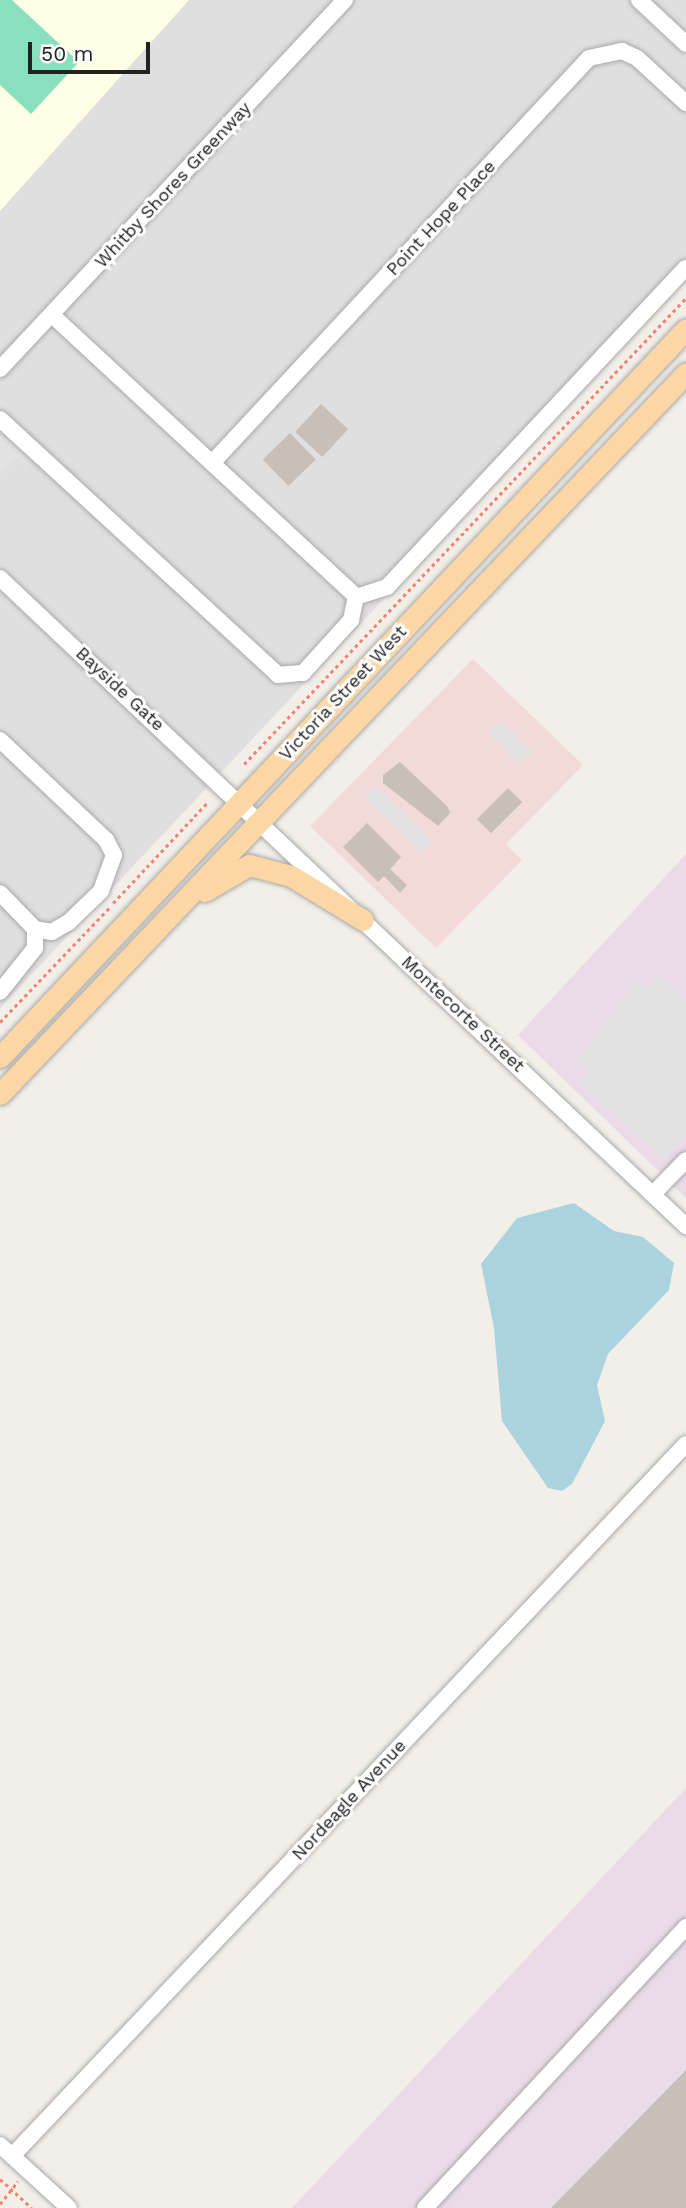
<!DOCTYPE html>
<html>
<head>
<meta charset="utf-8">
<style>
	body { margin:0 }
	#map { position:relative; width:686px; height:2208px; overflow:hidden; background:#f2efe9; font-family:"Work Sans",sans-serif }
	div>[style] { position:absolute }
	[style*='--x'] { left:calc(var(--x)*1px); top:calc(var(--y)*1px); width:calc(var(--w)*1px); rotate:calc(var(--a)*1deg) }
	.residential>* { inset:0; background:#e0dfdf }
	.commercial>* { inset:0; background:#f2dad9 }
	.industrial>* { inset:0; background:#ebdbe8 }
	.education>* { inset:0; background:#ffffe5 }
	.pitch>* { inset:0; background:#88e0be }
	.parking>* { inset:0; background:#e2e2e2; transform-origin:0 0 }
	.water>* { inset:0; background:#aad3df }
	.building>* { inset:0; background:#c7bfb8; transform-origin:0 0 }
	.path>* { height:2.5px; margin-top:-1.25px; transform-origin:0; background:repeating-linear-gradient(90deg,#fa8072 0 3.5px,transparent 0 7px) }
	.roads { filter:drop-shadow(0 0 2px #a9a9a9) drop-shadow(0 0 2px #a9a9a9) }
	.minor>* { height:16px; margin:-8px; padding:0 8px; transform-origin:8px; border-radius:8px; background:#fff }
	.major>* { height:21px; margin:-10.5px; padding:0 10.5px; transform-origin:10.5px; border-radius:10.5px; background:#fcd6a4 }
	span { translate:-50% -50%; white-space:nowrap; text-align:center; line-height:1.15; -webkit-text-stroke:6px #fff; paint-order:stroke }
	.street-label { font-size:18px; color:#222 }
	.scale { position:absolute; left:28px; top:42px; width:122px; height:32px; box-sizing:border-box; border:4px solid #222; border-top:0; padding-left:9px; font-size:21px; line-height:24px; white-space:nowrap; color:#222; -webkit-text-stroke:5px #fff; paint-order:stroke }
</style>
</head>
<body>
<div id="map">
	<div class="residential">
		<i style="clip-path:polygon(0 0,686px 0,686px 277px,0 1008px)"></i>
	</div>
	<div class="commercial">
		<i style="clip-path:polygon(473px 659px,583px 765px,506px 844px,522px 860px,436px 948px,310px 826px)"></i>
	</div>
	<div class="industrial">
		<i style="clip-path:polygon(686px 854px,686px 1198px,518px 1035px)"></i>
		<i style="clip-path:polygon(686px 1788px,686px 2208px,292px 2208px)"></i>
	</div>
	<div class="education">
		<i style="clip-path:polygon(0 0,189px 0,0 211px)"></i>
	</div>
	<div class="pitch">
		<i style="clip-path:polygon(0 0,12px 0,79px 62px,31px 114px,0 85px)"></i>
	</div>
	<div class="parking">
		<i style="clip-path:polygon(0 426px,31px 455px,24px 463px,17px 457px,0 475px)"></i>
		<i style="left:501px;top:720px;width:44px;height:17px;rotate:47deg"></i>
		<i style="left:376px;top:786px;width:78px;height:16px;rotate:44deg"></i>
		<i style="clip-path:polygon(661px 976px,686px 1001px,686px 1135px,663px 1159px,580px 1082px,590px 1071px,577px 1062px,636px 980px,648px 989px)"></i>
	</div>
	<div class="water">
		<i style="clip-path:polygon(574px 1203px,614px 1231px,643px 1237px,674px 1263px,669px 1290px,608px 1354px,597px 1385px,605px 1421px,572px 1484px,562px 1491px,548px 1488px,502px 1421px,494px 1328px,481px 1264px,517px 1218px)"></i>
	</div>
	<div class="building">
		<i style="left:321px;top:404px;width:37px;height:38px;rotate:43deg"></i>
		<i style="left:290px;top:433px;width:37px;height:38px;rotate:46deg"></i>
		<i style="clip-path:polygon(400px 762px,448px 807px,450px 813px,438px 826px,383px 783px,383px 775px)"></i>
		<i style="left:508px;top:788px;width:20px;height:44px;rotate:45deg"></i>
		<i style="clip-path:polygon(367px 823px,401px 857px,390px 869px,407px 885px,400px 893px,384px 876px,378px 882px,343px 847px)"></i>
		<i style="clip-path:polygon(686px 2070px,686px 2208px,551px 2208px)"></i>
	</div>
	<div class="path">
		<i style="--x:244;--y:764;--w:642;--a:-46.51"></i>
		<i style="--x:113;--y:903;--w:137;--a:-46.8"></i>
		<i style="--x:0;--y:1022;--w:158;--a:-46.3"></i>
		<i style="--x:0;--y:2179;--w:43;--a:42.2"></i>
		<i style="--x:0;--y:2204;--w:29;--a:-52"></i>
	</div>
	<div class="roads">
		<div class="minor">
			<i style="--x:639;--y:0;--w:64;--a:43.1"></i>
			<i style="--x:52;--y:315;--w:415;--a:42.8"></i>
			<i style="--x:356;--y:597;--w:33;--a:-18"></i>
			<i style="--x:387;--y:587;--w:437;--a:-46.9"></i>
			<i style="--x:0;--y:369;--w:505;--a:-46.93"></i>
			<i style="--x:0;--y:419;--w:378;--a:42.6"></i>
			<i style="--x:278;--y:675;--w:25;--a:-5"></i>
			<i style="--x:303;--y:673;--w:72;--a:-47.8"></i>
			<i style="--x:351;--y:620;--w:24;--a:-78"></i>
			<i style="--x:212;--y:463;--w:553;--a:-47.05"></i>
			<i style="--x:589;--y:58;--w:34;--a:-12"></i>
			<i style="--x:622;--y:51;--w:17;--a:25"></i>
			<i style="--x:637;--y:58;--w:67;--a:42.6"></i>
			<i style="--x:0;--y:578;--w:944;--a:43.37"></i>
			<i style="--x:0;--y:740;--w:146;--a:43.3"></i>
			<i style="--x:106;--y:840;--w:17;--a:62"></i>
			<i style="--x:114;--y:855;--w:38;--a:110"></i>
			<i style="--x:101;--y:891;--w:45;--a:135.9"></i>
			<i style="--x:69;--y:922;--w:20;--a:150"></i>
			<i style="--x:52;--y:932;--w:17;--a:-170"></i>
			<i style="--x:0;--y:893;--w:50;--a:45.8"></i>
			<i style="--x:35;--y:929;--w:19;--a:90"></i>
			<i style="--x:35;--y:948;--w:56;--a:128.5"></i>
			<i style="--x:653;--y:1194;--w:47;--a:-45.9"></i>
			<i style="--x:0;--y:2145;--w:93;--a:42.4"></i>
			<i style="--x:12;--y:2156;--w:980;--a:-46.57"></i>
			<i style="--x:425;--y:2208;--w:384;--a:-47.1"></i>
		</div>
		<div class="major">
			<i style="--x:205;--y:891;--w:51;--a:-30.6"></i>
			<i style="--x:249;--y:865;--w:43;--a:14.7"></i>
			<i style="--x:291;--y:876;--w:84;--a:31.4"></i>
			<i style="--x:0;--y:1057;--w:1000;--a:-46.7"></i>
			<i style="--x:0;--y:1094;--w:995;--a:-46.42"></i>
		</div>
	</div>
	<div class="street-label">
		<span style="left:173px;top:185px;rotate:-47deg">Whitby Shores Greenway</span>
		<span style="left:441px;top:218px;rotate:-47deg">Point Hope Place</span>
		<span style="left:120px;top:689px;rotate:43deg">Bayside Gate</span>
		<span style="left:343px;top:693px;rotate:-47deg">Victoria Street West</span>
		<span style="left:463px;top:1014px;rotate:43deg">Montecorte Street</span>
		<span style="left:349px;top:1800px;rotate:-47deg">Nordeagle Avenue</span>
	</div>
	<div class="scale">50 m</div>
</div>
</body>
</html>
